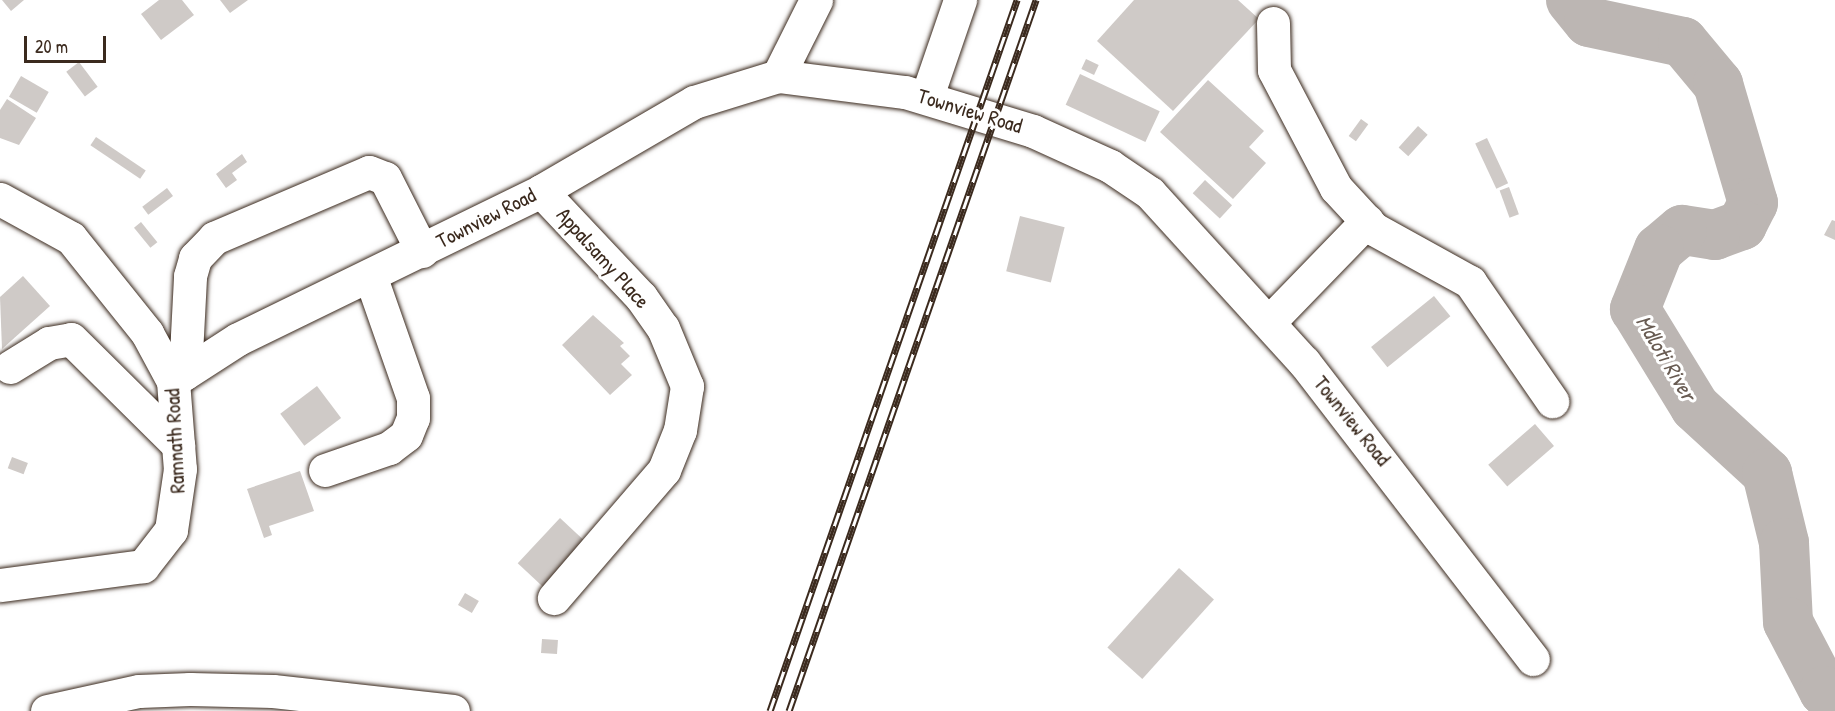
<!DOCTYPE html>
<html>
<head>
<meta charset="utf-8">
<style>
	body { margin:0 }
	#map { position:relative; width:1835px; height:711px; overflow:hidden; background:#fff; font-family:"Patrick Hand",sans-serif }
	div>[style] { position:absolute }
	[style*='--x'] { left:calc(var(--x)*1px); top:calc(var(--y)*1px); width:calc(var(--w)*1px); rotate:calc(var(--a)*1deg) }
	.river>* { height:50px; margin:-25px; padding:0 25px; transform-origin:25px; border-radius:25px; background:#bcb6b3 }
	.building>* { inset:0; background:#cfcac7; transform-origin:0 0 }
	.roads { filter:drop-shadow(0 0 2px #3b2a1e) drop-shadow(0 0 2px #3b2a1e) }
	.minor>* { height:33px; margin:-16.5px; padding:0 16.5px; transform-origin:16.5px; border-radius:16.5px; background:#fff }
	.rail>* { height:7px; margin-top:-3.5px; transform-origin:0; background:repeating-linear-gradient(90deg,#fff 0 14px,#3b2a1e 0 28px); box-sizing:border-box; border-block:2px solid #3b2a1e }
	span { translate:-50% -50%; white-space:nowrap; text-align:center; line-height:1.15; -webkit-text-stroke:6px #fff; paint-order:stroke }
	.street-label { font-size:21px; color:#3b2a1e }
	.water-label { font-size:22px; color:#685b52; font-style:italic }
	.scale { position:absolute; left:24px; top:36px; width:82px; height:27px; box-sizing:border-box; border:3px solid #3b2a1e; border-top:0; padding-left:8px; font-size:18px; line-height:21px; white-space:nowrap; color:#3b2a1e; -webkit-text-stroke:4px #fff; paint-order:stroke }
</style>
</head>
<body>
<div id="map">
	<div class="river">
		<i style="--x:1571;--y:0;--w:28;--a:51"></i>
		<i style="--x:1589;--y:22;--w:96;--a:12"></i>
		<i style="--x:1683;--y:42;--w:55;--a:50.2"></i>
		<i style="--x:1718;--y:84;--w:124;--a:73.6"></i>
		<i style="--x:1753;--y:203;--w:25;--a:117"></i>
		<i style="--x:1742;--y:225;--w:29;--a:160"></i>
		<i style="--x:1715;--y:235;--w:33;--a:-171"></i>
		<i style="--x:1682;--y:230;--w:30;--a:140"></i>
		<i style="--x:1659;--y:249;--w:65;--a:111.8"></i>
		<i style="--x:1635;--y:309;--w:115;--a:58.5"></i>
		<i style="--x:1695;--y:407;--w:98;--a:42.5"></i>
		<i style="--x:1767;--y:473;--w:72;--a:76.3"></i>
		<i style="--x:1784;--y:543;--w:79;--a:87.1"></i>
		<i style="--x:1788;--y:622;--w:78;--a:62.4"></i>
		<i style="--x:1824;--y:691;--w:15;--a:42"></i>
	</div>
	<div class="building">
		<i style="clip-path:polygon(2px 0,24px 0,11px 11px)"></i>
		<i style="clip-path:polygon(159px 0,182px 0,194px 15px,161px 40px,141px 14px)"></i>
		<i style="clip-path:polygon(220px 0,248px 0,230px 13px)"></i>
		<i style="clip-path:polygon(1134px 0,1238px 0,1259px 19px,1173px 111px,1097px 41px)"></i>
		<i style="left:1086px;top:59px;width:14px;height:11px;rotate:25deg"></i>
		<i style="left:79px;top:62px;width:31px;height:16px;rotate:53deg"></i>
		<i style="left:1080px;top:74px;width:88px;height:34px;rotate:25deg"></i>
		<i style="left:21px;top:76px;width:32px;height:24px;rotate:30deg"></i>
		<i style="clip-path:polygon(1208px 80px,1264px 131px,1249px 147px,1266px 163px,1233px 199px,1160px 132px)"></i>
		<i style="clip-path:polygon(7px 99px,36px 118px,19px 145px,0 138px,0 110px)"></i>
		<i style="left:1361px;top:119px;width:9px;height:21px;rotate:36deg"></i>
		<i style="left:1418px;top:126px;width:13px;height:29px;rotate:42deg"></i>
		<i style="left:96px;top:137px;width:60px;height:10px;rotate:34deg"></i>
		<i style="left:1487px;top:138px;width:50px;height:13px;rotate:65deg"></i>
		<i style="clip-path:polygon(242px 154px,247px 162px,232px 173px,237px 180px,226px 188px,216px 174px)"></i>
		<i style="left:1205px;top:180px;width:37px;height:18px;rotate:43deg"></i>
		<i style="left:1509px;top:187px;width:29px;height:10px;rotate:70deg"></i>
		<i style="left:167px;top:188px;width:10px;height:31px;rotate:53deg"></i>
		<i style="left:1020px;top:216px;width:46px;height:57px;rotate:14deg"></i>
		<i style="clip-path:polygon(1832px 220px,1835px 221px,1835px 240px,1824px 235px)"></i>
		<i style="left:141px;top:222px;width:26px;height:9px;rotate:51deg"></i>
		<i style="clip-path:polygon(23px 276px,50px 306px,2px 349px,0 297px)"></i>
		<i style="left:1434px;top:296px;width:26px;height:81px;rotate:51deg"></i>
		<i style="clip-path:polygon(593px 315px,624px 343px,620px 346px,630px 356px,621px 364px,632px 375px,610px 395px,562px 345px)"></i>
		<i style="left:317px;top:386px;width:40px;height:46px;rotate:53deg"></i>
		<i style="left:1535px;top:424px;width:29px;height:62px;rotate:49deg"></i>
		<i style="left:12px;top:457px;width:17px;height:12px;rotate:21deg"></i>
		<i style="clip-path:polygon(300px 471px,314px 511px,269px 526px,272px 535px,264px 538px,247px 489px)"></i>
		<i style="left:560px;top:518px;width:44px;height:62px;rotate:43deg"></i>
		<i style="left:1179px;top:568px;width:47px;height:107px;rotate:42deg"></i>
		<i style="left:465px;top:593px;width:16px;height:14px;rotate:30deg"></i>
		<i style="left:542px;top:639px;width:16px;height:14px;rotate:4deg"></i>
	</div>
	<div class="roads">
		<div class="minor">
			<i style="--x:1273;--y:23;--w:47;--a:88.8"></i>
			<i style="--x:1274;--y:70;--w:133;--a:62.3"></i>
			<i style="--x:1336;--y:188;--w:56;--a:47.2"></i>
			<i style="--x:1374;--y:229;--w:110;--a:28.9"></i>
			<i style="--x:1470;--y:282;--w:145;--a:55.4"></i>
			<i style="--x:778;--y:76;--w:85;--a:-63.4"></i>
			<i style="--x:927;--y:96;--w:102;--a:-71"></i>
			<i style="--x:541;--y:191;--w:146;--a:46.7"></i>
			<i style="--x:641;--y:297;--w:38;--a:55"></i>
			<i style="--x:663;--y:328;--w:63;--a:67.5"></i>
			<i style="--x:687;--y:386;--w:45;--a:99"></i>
			<i style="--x:680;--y:430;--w:43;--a:111.8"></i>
			<i style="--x:664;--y:470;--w:169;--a:130.7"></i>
			<i style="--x:0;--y:199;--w:81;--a:28.8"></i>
			<i style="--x:71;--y:238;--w:122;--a:51.3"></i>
			<i style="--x:147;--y:333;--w:55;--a:61.6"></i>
			<i style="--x:173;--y:381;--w:88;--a:85.5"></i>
			<i style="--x:180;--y:469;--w:62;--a:98.4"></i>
			<i style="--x:171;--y:530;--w:46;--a:127.9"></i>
			<i style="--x:143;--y:566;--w:144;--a:172.4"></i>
			<i style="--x:1269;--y:322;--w:141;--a:-45.9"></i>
			<i style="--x:10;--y:367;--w:46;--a:-31.6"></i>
			<i style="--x:49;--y:343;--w:22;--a:-10"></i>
			<i style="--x:71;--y:339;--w:151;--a:44.7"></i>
			<i style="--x:185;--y:373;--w:97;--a:-87"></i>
			<i style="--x:190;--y:276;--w:19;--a:-74"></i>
			<i style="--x:195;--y:258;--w:28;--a:-46"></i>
			<i style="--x:214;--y:238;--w:168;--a:-23.1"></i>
			<i style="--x:369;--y:172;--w:17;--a:21"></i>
			<i style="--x:385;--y:178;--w:82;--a:63.1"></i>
			<i style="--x:173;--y:381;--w:77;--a:-32.9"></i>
			<i style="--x:238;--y:339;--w:337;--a:-26"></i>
			<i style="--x:541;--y:191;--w:177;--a:-30.2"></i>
			<i style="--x:694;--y:102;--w:88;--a:-17.2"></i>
			<i style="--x:778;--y:76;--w:128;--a:7.2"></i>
			<i style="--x:905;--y:92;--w:134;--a:16.9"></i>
			<i style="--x:1033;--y:131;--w:85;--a:24.4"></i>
			<i style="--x:1110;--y:166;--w:48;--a:34"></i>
			<i style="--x:1150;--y:193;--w:229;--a:47.7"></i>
			<i style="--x:1304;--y:362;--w:375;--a:52.4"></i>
			<i style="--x:325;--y:470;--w:68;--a:-19"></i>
			<i style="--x:389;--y:448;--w:21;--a:-37"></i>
			<i style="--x:406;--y:435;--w:18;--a:-68"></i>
			<i style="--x:413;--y:418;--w:20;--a:-90"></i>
			<i style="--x:413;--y:398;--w:130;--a:-109.3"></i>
			<i style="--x:47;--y:711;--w:94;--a:-12.3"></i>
			<i style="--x:139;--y:691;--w:51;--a:-2.2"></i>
			<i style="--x:190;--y:689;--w:83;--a:1.4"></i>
			<i style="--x:273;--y:691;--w:181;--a:6.3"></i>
		</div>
	</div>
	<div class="rail">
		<i style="--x:770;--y:711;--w:753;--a:-70.84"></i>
		<i style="--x:789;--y:711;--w:753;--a:-70.84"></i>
	</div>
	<div class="street-label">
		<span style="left:970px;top:111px;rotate:17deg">Townview Road</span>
		<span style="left:486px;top:218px;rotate:-27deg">Townview Road</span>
		<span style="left:603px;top:258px;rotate:48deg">Appalsamy Place</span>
		<span style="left:1352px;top:421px;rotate:51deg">Townview Road</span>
		<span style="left:175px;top:441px;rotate:-93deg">Ramnath Road</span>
	</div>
	<div class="water-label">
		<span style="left:1666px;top:358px;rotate:59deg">Mdloti River</span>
	</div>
	<div class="scale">20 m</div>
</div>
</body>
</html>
